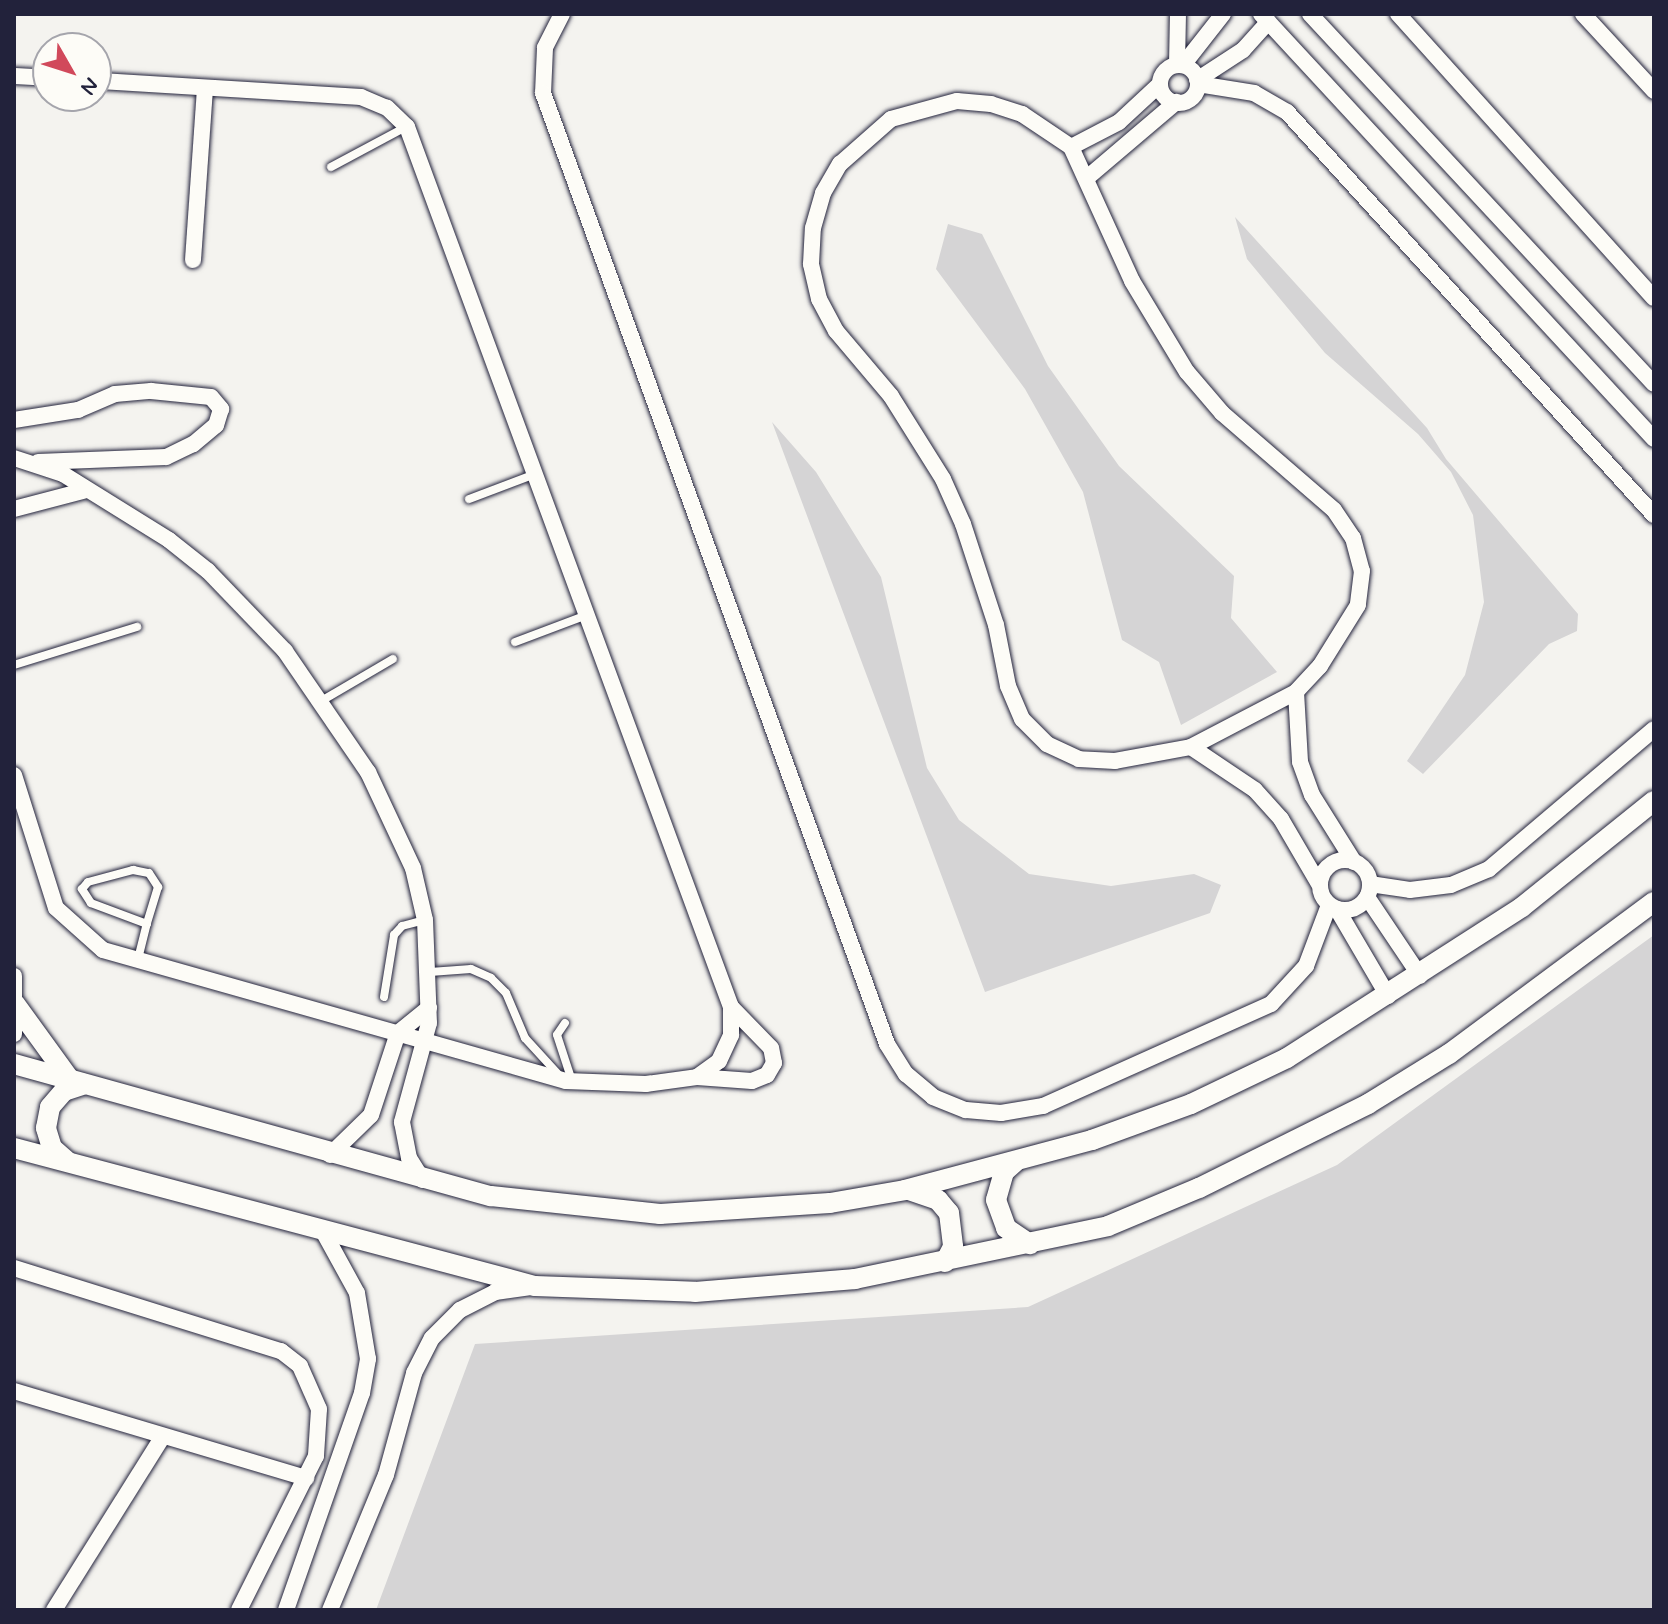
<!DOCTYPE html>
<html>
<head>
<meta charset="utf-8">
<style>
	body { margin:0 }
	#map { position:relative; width:1668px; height:1624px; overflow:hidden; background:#f4f3ef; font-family:Mynerve,sans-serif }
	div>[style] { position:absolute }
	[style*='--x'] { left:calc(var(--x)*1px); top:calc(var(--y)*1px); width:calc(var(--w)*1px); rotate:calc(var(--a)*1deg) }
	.green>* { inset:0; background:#d5d4d5 }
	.roads { filter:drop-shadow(0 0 2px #22223b) drop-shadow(0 0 2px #22223b) }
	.service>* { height:8px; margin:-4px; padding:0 4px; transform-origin:4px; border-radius:4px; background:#fdfcf7 }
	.minor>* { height:16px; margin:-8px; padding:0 8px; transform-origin:8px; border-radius:8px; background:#fdfcf7 }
	.minor>.ring { margin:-8px; padding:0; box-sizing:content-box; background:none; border:16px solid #fdfcf7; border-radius:50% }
	.tertiary>* { height:20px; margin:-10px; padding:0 10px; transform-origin:10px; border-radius:10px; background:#fdfcf7 }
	span { translate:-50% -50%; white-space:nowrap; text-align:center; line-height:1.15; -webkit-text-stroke:7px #fdfcf7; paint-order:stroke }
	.frame { position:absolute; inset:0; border:16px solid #22223b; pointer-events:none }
	.north { position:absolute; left:32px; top:32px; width:80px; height:80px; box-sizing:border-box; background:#fdfcf7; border:2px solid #a5a5ac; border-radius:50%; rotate:129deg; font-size:22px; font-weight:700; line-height:32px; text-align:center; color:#22223b }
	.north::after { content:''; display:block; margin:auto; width:28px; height:36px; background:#d1495b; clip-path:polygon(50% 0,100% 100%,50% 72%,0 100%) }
</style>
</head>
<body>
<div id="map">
	<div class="green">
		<i style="clip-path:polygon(1235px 217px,1427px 428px,1446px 459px,1578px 614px,1577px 631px,1549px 644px,1423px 774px,1407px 761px,1465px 675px,1484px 602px,1473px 515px,1451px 472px,1418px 434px,1325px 353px,1247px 259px)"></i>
		<i style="clip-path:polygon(948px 224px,982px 234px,1048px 366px,1119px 466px,1234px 576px,1231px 618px,1277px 672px,1181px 725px,1159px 662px,1122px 640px,1083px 492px,1025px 389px,936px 269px)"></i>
		<i style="clip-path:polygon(772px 422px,816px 472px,881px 577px,927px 768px,959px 820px,1029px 874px,1111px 886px,1194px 874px,1221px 885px,1210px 913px,985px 992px)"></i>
		<i style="clip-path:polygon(1654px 935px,1654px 1610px,376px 1610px,475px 1344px,1028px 1307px,1337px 1165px)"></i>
	</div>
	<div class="roads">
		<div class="service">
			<i style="--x:331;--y:167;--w:85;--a:-28.1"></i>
			<i style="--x:469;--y:499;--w:71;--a:-20.7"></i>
			<i style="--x:515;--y:642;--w:77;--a:-20.6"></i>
			<i style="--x:14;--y:665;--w:129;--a:-17.2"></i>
			<i style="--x:323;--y:700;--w:81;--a:-30.4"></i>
			<i style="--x:138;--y:959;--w:36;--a:-76"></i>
			<i style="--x:147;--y:924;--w:60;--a:-159.4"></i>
			<i style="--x:91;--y:903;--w:17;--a:-123"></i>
			<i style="--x:82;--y:889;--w:9;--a:-49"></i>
			<i style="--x:88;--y:882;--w:47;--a:-14.9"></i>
			<i style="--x:133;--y:870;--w:16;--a:11"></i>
			<i style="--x:149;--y:873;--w:17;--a:57"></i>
			<i style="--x:158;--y:887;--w:39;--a:107"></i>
			<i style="--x:430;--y:972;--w:41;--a:-4.2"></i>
			<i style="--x:471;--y:969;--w:22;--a:24"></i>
			<i style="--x:491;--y:978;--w:21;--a:45"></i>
			<i style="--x:506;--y:993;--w:49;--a:67.1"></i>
			<i style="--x:525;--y:1038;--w:49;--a:47.5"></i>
			<i style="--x:384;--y:997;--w:63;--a:-80.8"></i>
			<i style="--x:394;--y:935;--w:12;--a:-48"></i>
			<i style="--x:402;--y:926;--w:23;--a:-15"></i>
			<i style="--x:565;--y:1023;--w:14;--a:124"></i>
			<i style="--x:557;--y:1035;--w:48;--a:71.9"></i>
		</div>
		<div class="minor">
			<i style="--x:562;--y:14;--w:38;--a:117"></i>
			<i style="--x:545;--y:48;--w:45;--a:92.5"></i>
			<i style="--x:543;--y:93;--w:1011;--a:70.11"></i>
			<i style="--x:887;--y:1044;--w:36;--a:58"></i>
			<i style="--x:906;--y:1074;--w:35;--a:40"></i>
			<i style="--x:933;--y:1097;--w:35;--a:22"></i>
			<i style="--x:966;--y:1110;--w:35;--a:5"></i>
			<i style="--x:1001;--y:1113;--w:43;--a:-9.5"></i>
			<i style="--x:1043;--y:1106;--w:250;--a:-24.1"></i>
			<i style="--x:1271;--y:1004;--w:52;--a:-47.4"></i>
			<i style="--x:1306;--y:966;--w:65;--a:-69.3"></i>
			<i style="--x:1261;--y:14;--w:579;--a:47.24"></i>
			<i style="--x:1310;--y:14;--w:505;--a:47.09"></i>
			<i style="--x:1398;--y:14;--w:382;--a:48"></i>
			<i style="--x:1583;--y:14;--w:105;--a:47.3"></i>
			<i style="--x:1177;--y:65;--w:51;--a:-88.9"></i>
			<i style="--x:1183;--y:65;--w:65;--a:-51.9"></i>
			<i class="ring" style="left:1160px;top:65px;width:22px;height:22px"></i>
			<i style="--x:14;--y:76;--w:34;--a:3"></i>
			<i style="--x:1197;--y:80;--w:55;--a:-33.1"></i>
			<i style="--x:1243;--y:50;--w:38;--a:-48"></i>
			<i style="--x:1198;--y:84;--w:57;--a:9.1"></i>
			<i style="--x:1254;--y:93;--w:38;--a:30"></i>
			<i style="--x:1287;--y:112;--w:545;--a:47.68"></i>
			<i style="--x:957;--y:101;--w:34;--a:5"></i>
			<i style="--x:991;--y:104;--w:33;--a:18"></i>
			<i style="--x:1022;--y:114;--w:59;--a:34"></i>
			<i style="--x:1071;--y:147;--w:147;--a:65.5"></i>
			<i style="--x:1132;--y:281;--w:106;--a:58.9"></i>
			<i style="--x:1187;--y:372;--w:54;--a:49.5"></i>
			<i style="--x:1222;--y:413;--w:148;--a:40.9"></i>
			<i style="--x:1334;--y:510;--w:34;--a:56"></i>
			<i style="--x:1353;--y:538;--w:34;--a:75"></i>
			<i style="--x:1362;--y:571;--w:34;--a:97"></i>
			<i style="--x:1358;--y:605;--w:72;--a:121.9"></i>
			<i style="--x:1320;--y:666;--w:35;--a:133"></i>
			<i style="--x:1296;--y:692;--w:119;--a:152.4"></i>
			<i style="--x:1191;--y:747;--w:77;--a:169.6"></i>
			<i style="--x:1115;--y:761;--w:36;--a:-177"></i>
			<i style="--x:1079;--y:759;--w:35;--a:-155"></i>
			<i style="--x:1047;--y:744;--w:35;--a:-135"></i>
			<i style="--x:1022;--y:719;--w:36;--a:-113"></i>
			<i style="--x:1008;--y:686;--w:62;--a:-101.1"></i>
			<i style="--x:996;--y:625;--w:106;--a:-108.1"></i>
			<i style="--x:963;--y:524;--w:49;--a:-114"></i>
			<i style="--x:943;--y:479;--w:98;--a:-122.1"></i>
			<i style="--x:891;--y:396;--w:85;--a:-130.2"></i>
			<i style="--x:836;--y:331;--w:36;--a:-118"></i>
			<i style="--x:819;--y:299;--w:36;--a:-103"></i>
			<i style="--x:811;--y:264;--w:36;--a:-87"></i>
			<i style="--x:813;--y:228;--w:36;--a:-74"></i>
			<i style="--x:823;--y:193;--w:34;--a:-60"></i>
			<i style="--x:840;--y:164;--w:68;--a:-41.4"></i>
			<i style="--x:891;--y:119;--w:68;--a:-15.3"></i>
			<i style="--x:1071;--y:147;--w:54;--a:-27.5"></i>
			<i style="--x:1119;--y:122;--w:56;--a:-42.8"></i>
			<i style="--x:1088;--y:177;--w:116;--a:-40.4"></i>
			<i style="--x:193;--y:260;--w:172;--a:-86"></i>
			<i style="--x:14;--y:420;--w:65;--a:-8.9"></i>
			<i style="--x:78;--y:410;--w:40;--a:-23.4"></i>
			<i style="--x:115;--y:394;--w:36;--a:-5"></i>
			<i style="--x:151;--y:391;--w:60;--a:5.7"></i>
			<i style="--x:211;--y:397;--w:16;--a:50"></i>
			<i style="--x:221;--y:409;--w:17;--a:107"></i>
			<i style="--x:216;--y:425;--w:30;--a:140"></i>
			<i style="--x:193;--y:444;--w:30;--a:154"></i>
			<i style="--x:166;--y:457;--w:128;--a:177.8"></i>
			<i style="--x:14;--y:458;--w:52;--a:18.1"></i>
			<i style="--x:63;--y:474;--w:125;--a:31.9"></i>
			<i style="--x:169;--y:540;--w:50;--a:38.5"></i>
			<i style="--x:208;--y:571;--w:111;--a:46.1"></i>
			<i style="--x:285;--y:651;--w:147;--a:55.6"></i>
			<i style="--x:368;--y:772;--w:106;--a:64.9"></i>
			<i style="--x:413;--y:868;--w:53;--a:77"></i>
			<i style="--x:425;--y:920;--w:103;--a:87.8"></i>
			<i style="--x:429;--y:1023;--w:103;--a:105.3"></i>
			<i style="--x:402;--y:1122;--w:37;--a:79"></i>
			<i style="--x:409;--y:1158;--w:26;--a:58"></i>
			<i style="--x:14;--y:509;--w:71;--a:-14.6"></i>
			<i style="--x:1296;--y:692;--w:70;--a:86.7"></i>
			<i style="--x:1300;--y:762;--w:35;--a:70"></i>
			<i style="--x:1312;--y:795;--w:79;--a:57.9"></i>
			<i style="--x:1191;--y:747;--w:77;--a:33.9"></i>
			<i style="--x:1255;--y:790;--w:39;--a:48"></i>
			<i style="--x:1281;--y:819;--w:75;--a:59.7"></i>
			<i style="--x:14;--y:775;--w:139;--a:72.5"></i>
			<i style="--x:56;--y:908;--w:63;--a:41.8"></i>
			<i style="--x:103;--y:950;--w:481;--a:15.8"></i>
			<i style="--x:566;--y:1081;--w:80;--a:2.1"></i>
			<i style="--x:646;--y:1084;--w:51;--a:-7.8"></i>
			<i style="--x:697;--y:1077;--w:27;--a:-36"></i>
			<i style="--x:719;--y:1061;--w:29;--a:-65"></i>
			<i style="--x:731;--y:1035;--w:28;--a:-90"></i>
			<i style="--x:731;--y:1007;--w:938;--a:-110.21"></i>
			<i style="--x:407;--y:127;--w:28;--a:-136"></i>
			<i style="--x:387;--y:108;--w:28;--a:-157"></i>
			<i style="--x:361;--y:97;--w:265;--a:-176.5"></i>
			<i class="ring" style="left:1320px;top:860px;width:34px;height:34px"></i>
			<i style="--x:1370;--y:884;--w:40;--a:8.5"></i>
			<i style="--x:1410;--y:890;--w:41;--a:-7"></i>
			<i style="--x:1451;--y:885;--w:41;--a:-22.8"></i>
			<i style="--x:1489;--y:869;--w:216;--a:-40.3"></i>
			<i style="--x:1367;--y:897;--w:95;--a:56.1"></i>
			<i style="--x:1337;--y:909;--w:101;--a:59.6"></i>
			<i style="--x:14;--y:976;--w:58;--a:90"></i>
			<i style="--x:697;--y:1077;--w:55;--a:4.2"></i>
			<i style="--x:752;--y:1081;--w:16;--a:-22"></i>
			<i style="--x:767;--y:1075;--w:14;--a:-60"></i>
			<i style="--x:774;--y:1063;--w:15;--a:-101"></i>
			<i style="--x:771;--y:1048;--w:57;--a:-134.3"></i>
			<i style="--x:330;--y:1155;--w:57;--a:-44.3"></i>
			<i style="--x:371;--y:1115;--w:86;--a:-71.8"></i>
			<i style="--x:398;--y:1033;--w:40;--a:-39"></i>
			<i style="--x:14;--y:1268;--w:280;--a:17.3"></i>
			<i style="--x:281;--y:1351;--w:24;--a:38"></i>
			<i style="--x:300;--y:1366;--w:47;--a:66.2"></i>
			<i style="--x:319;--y:1409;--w:47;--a:93.7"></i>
			<i style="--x:316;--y:1456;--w:172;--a:116.6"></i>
			<i style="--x:14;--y:1391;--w:305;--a:16.6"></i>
			<i style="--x:54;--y:1610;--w:205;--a:-57.9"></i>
			<i style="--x:286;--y:1610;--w:230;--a:-70.7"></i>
			<i style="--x:362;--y:1393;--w:35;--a:-80"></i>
			<i style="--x:368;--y:1359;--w:67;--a:-99.5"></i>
			<i style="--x:357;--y:1293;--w:68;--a:-118.8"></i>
			<i style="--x:330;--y:1610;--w:146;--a:-67.5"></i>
			<i style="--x:386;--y:1475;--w:106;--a:-74.6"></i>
			<i style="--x:414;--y:1373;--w:39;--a:-63"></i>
			<i style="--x:432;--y:1338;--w:40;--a:-45"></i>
			<i style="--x:460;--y:1310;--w:39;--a:-27"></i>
			<i style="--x:495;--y:1292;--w:36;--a:-8"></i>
		</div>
		<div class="tertiary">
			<i style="--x:15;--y:1004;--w:95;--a:54"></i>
			<i style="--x:14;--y:1064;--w:495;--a:15.5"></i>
			<i style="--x:491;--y:1196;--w:170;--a:6.1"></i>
			<i style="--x:660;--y:1214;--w:170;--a:-3.7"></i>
			<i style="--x:830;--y:1203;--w:76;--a:-9.8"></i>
			<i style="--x:905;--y:1190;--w:194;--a:-15"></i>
			<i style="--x:1092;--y:1140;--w:105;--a:-20"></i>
			<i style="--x:1191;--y:1104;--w:106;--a:-25.6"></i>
			<i style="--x:1287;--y:1058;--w:279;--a:-32.7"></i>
			<i style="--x:1522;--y:907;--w:169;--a:-38.8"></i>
			<i style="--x:14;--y:1148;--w:539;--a:14.84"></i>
			<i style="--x:535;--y:1286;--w:160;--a:2.1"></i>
			<i style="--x:695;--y:1292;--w:161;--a:-4.6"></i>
			<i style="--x:855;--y:1279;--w:258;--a:-11.8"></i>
			<i style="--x:1108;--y:1226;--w:99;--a:-22.7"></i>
			<i style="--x:1199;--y:1188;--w:189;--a:-26.4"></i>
			<i style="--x:1368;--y:1104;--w:95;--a:-31.7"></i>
			<i style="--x:1449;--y:1054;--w:255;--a:-36.6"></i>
			<i style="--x:67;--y:1161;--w:20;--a:-139"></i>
			<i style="--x:52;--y:1148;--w:21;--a:-107"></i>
			<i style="--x:46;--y:1128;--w:21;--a:-79"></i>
			<i style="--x:50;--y:1107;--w:21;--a:-49"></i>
			<i style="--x:64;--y:1091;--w:20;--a:-18"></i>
			<i style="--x:1015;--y:1162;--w:15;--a:138"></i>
			<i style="--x:1004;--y:1172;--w:29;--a:106"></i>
			<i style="--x:996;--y:1200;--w:30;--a:70"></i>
			<i style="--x:1006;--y:1228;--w:29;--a:34"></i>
			<i style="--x:909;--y:1190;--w:31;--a:19"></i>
			<i style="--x:938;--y:1200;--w:17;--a:50"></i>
			<i style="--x:949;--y:1213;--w:34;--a:83"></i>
			<i style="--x:953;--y:1247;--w:17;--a:118"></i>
		</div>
	</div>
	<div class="frame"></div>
	<div class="north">N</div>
</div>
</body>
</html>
